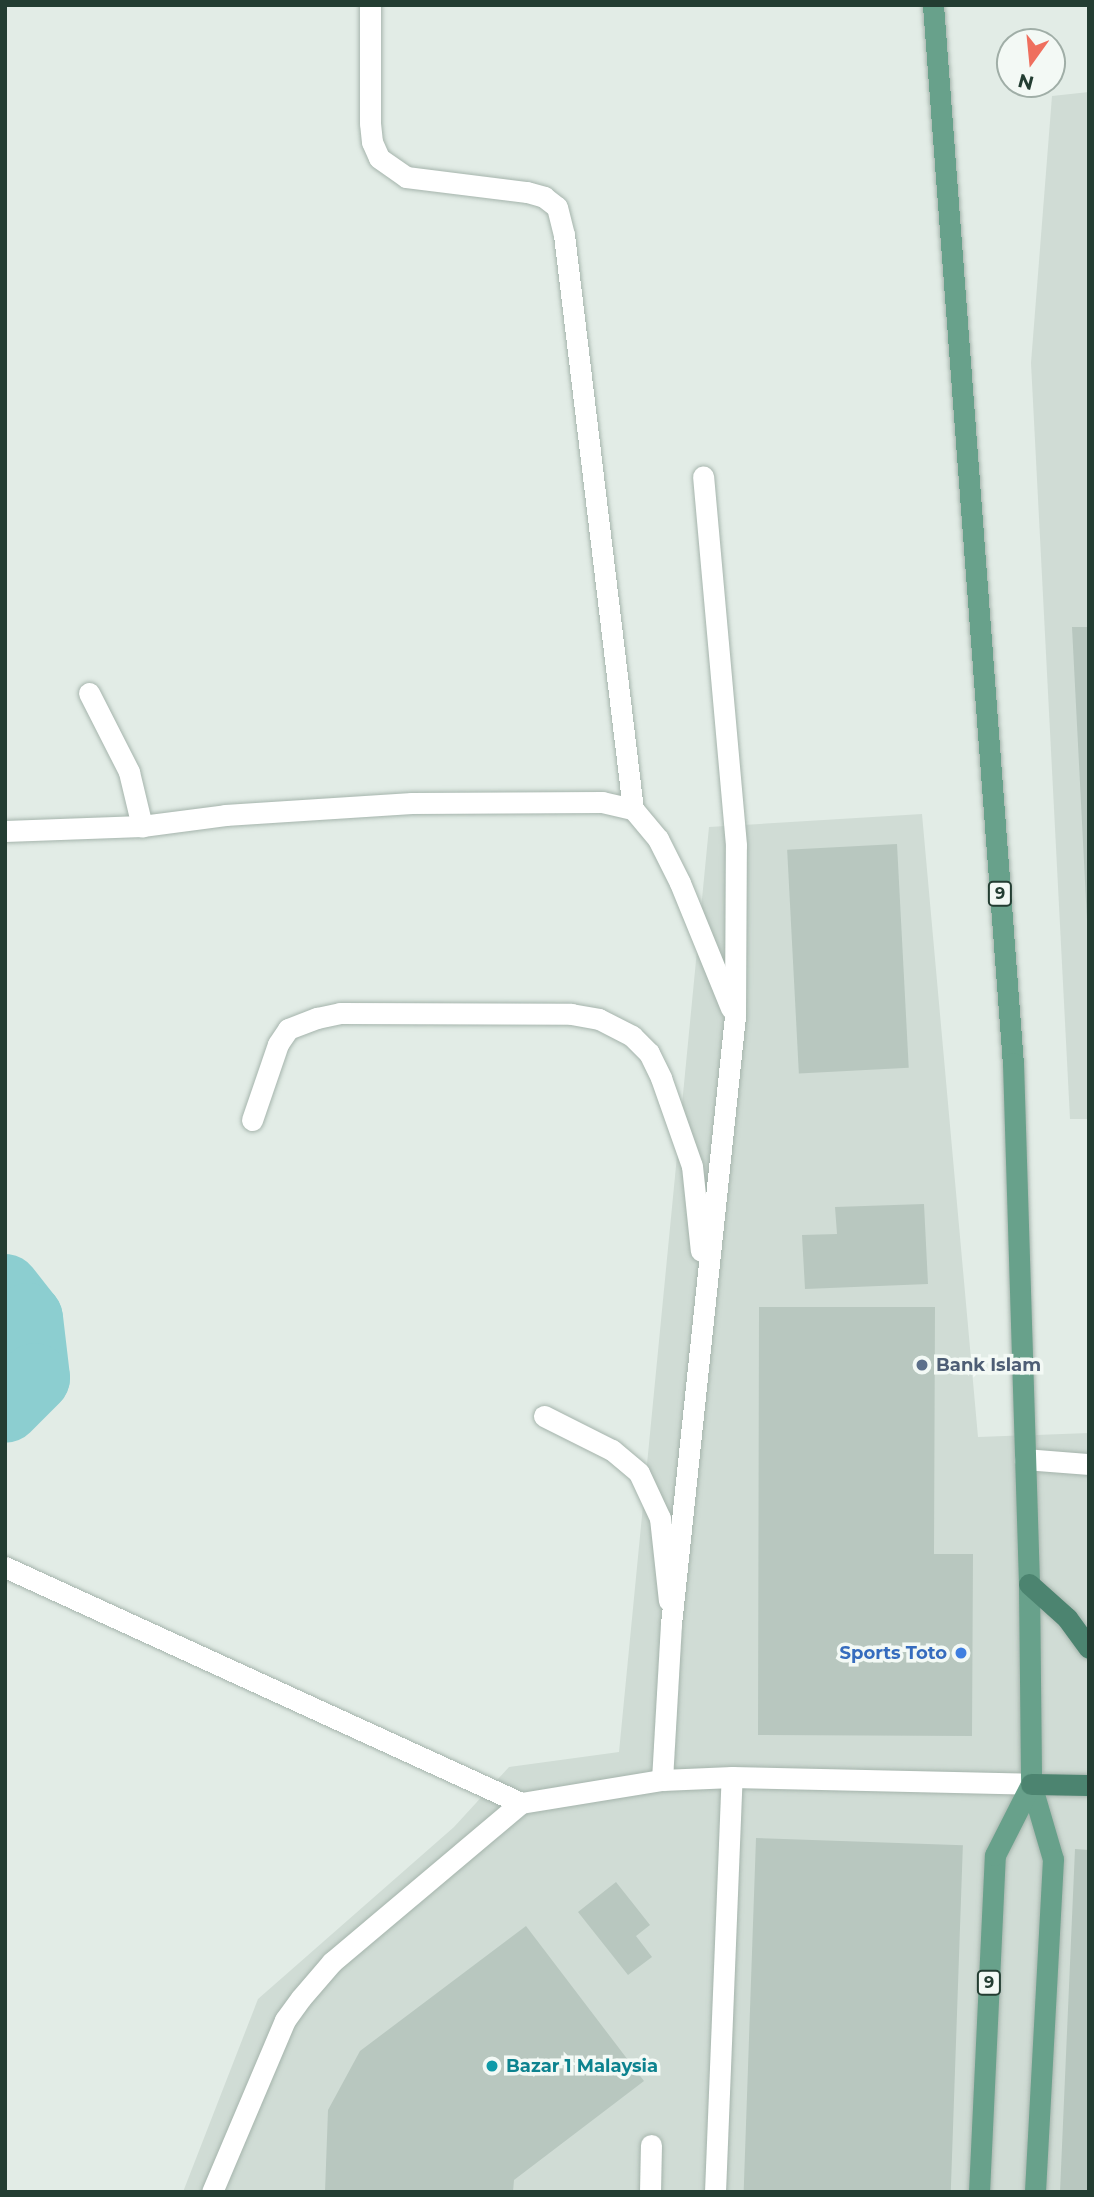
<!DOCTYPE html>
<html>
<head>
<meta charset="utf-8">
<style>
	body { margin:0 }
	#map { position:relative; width:1094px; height:2197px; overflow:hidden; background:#e2ece6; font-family:Montserrat,sans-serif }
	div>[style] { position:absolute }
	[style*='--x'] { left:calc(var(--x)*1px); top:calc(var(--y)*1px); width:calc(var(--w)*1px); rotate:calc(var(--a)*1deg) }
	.built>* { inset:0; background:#d0dcd5 }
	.river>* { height:70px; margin:-35px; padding:0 35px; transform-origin:35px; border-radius:35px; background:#8cced0 }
	.building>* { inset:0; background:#b8c7bf; transform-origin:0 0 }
	.roads { filter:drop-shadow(0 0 2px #a5b4ac) drop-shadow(0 0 2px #a5b4ac) }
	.service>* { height:21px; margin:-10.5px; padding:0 10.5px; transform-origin:10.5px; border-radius:10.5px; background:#fff }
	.minor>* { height:21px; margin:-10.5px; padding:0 10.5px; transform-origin:10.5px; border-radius:10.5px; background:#fff }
	.primary>* { height:21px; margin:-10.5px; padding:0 10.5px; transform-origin:10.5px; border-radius:10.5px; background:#68a18b }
	.trunk>* { height:21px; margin:-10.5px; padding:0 10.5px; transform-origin:10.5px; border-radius:10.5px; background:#4c8470 }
	.dots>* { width:19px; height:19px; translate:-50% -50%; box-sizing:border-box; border:4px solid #f3f9f5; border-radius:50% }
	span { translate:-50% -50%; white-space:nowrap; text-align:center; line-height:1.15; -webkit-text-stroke:7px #f3f9f5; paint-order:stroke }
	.shield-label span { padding:2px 5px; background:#f3f9f5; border:2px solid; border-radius:5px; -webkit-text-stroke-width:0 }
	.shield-label { font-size:16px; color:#233d32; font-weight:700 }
	.service-label { font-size:18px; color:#4e5e75; font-weight:700 }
	.left { translate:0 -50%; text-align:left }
	.shop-label { font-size:18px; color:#366cbe; font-weight:700 }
	.right { translate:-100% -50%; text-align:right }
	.culture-label { font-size:18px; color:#0d838f; font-weight:700 }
	.frame { position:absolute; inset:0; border:7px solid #233d32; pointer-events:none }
	.north { position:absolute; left:996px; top:28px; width:70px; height:70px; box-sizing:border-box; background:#f3f9f5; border:2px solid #a0aea7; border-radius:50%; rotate:195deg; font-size:19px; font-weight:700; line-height:28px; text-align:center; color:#233d32 }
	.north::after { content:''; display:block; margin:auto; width:24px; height:32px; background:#ef6f5e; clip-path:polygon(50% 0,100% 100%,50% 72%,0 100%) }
</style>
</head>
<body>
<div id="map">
	<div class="built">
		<i style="clip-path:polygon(1089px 92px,1089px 1119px,1070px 1119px,1031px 363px,1052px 96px)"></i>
		<i style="clip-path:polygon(922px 814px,978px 1437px,1089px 1433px,1089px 2192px,183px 2192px,258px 1999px,454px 1827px,509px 1767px,619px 1752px,709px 827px)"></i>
	</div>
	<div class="river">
		<i style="--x:5;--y:1289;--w:37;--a:52"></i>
		<i style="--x:28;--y:1318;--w:60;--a:83.3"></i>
		<i style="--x:35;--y:1378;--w:42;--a:135"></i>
	</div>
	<div class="building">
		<i style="clip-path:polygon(1072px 627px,1089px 627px,1089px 920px,1087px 920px)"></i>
		<i style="left:897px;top:844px;width:224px;height:110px;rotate:87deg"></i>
		<i style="clip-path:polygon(924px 1204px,928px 1284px,805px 1289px,802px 1235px,837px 1234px,835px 1207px)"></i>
		<i style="clip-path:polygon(759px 1307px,935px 1307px,934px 1554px,973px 1554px,972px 1736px,758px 1735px)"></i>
		<i style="left:756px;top:1838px;width:207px;height:354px;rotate:2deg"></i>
		<i style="clip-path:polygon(1075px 1849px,1089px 1850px,1089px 2192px,1060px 2192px)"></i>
		<i style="clip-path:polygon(616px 1882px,650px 1925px,636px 1936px,652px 1957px,628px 1975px,578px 1912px)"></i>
		<i style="clip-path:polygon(526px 1926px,644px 2081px,514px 2180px,513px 2192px,325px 2192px,328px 2110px,360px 2051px)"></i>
	</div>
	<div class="roads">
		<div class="service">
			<i style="--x:89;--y:693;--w:89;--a:63.1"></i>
			<i style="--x:129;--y:772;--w:56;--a:76.5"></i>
			<i style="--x:544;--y:1416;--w:76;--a:26.6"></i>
			<i style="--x:612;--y:1450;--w:35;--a:40"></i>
			<i style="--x:639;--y:1473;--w:50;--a:65"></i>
			<i style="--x:660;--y:1518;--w:83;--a:83.8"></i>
			<i style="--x:1025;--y:1459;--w:64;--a:4.5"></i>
			<i style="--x:650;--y:2192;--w:47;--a:-88.8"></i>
			<i style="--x:715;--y:2192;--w:415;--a:-87.7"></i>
		</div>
		<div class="minor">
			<i style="--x:370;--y:5;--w:118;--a:90"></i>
			<i style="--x:370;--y:123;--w:19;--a:84"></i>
			<i style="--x:372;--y:142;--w:17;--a:66"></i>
			<i style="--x:379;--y:158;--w:33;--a:35"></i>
			<i style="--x:406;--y:177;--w:122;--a:7.1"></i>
			<i style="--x:527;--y:192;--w:18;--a:16"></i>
			<i style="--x:544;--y:197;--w:16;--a:38"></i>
			<i style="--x:557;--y:207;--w:29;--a:76"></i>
			<i style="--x:564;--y:235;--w:578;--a:83.15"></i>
			<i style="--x:5;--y:831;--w:137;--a:-2.1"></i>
			<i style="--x:142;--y:826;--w:84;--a:-7.5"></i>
			<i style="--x:225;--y:815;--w:187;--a:-3.7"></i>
			<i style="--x:412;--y:803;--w:190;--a:-0.3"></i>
			<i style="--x:602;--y:802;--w:32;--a:13"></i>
			<i style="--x:633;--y:809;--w:39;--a:50"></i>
			<i style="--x:658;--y:839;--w:49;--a:63.4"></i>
			<i style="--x:680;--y:883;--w:135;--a:67.8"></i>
			<i style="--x:252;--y:1120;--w:80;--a:-71.1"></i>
			<i style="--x:278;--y:1044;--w:18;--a:-56"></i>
			<i style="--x:288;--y:1029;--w:31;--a:-21"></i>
			<i style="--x:317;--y:1018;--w:24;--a:-12"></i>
			<i style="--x:340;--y:1013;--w:231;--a:0.2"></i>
			<i style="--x:571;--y:1014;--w:28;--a:10"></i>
			<i style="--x:599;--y:1019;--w:37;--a:27"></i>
			<i style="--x:632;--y:1036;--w:24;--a:45"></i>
			<i style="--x:649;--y:1053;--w:28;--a:64"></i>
			<i style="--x:661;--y:1078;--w:93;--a:70.6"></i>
			<i style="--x:692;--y:1166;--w:85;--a:84"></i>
			<i style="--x:5;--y:1567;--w:567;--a:24.58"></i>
			<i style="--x:662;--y:1780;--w:156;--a:-86.7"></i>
			<i style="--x:671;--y:1624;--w:611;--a:-83.99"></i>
			<i style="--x:735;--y:1016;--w:171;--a:-89.7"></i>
			<i style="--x:736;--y:845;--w:370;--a:-95.1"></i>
			<i style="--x:212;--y:2192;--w:187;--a:-67"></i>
			<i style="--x:285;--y:2020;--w:27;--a:-54"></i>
			<i style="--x:301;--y:1998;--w:48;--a:-49.3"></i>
			<i style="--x:332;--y:1962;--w:247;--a:-40.1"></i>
			<i style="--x:521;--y:1803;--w:143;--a:-9.3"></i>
			<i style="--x:662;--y:1780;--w:70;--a:-2.5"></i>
			<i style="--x:732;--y:1777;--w:299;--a:1.3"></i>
		</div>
		<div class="primary">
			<i style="--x:933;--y:5;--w:1061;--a:85.68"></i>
			<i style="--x:1013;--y:1063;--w:521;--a:88.24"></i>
			<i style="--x:1029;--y:1584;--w:200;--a:89.4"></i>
			<i style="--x:1031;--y:1784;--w:78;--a:73.7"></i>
			<i style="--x:1053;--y:1859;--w:333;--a:93.1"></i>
			<i style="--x:979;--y:2192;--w:337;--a:-87.3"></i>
			<i style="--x:995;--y:1855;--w:80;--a:-63.1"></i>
		</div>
		<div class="trunk">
			<i style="--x:1029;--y:1584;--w:51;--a:41.8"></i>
			<i style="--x:1067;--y:1618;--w:37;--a:54"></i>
			<i style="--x:1031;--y:1784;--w:58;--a:1"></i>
		</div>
	</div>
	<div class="dots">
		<i style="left:922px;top:1365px;background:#5c6f8a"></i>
		<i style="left:961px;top:1653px;background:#3f7fe0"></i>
		<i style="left:492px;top:2066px;background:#0f9aa8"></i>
	</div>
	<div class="shield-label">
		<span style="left:1000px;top:894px">9</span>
		<span style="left:989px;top:1983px">9</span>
	</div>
	<div class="service-label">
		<span class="left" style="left:936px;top:1365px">Bank Islam</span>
	</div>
	<div class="shop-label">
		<span class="right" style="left:947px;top:1653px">Sports Toto</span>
	</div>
	<div class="culture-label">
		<span class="left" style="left:506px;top:2066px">Bazar 1 Malaysia</span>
	</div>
	<div class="frame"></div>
	<div class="north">N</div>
</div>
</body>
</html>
